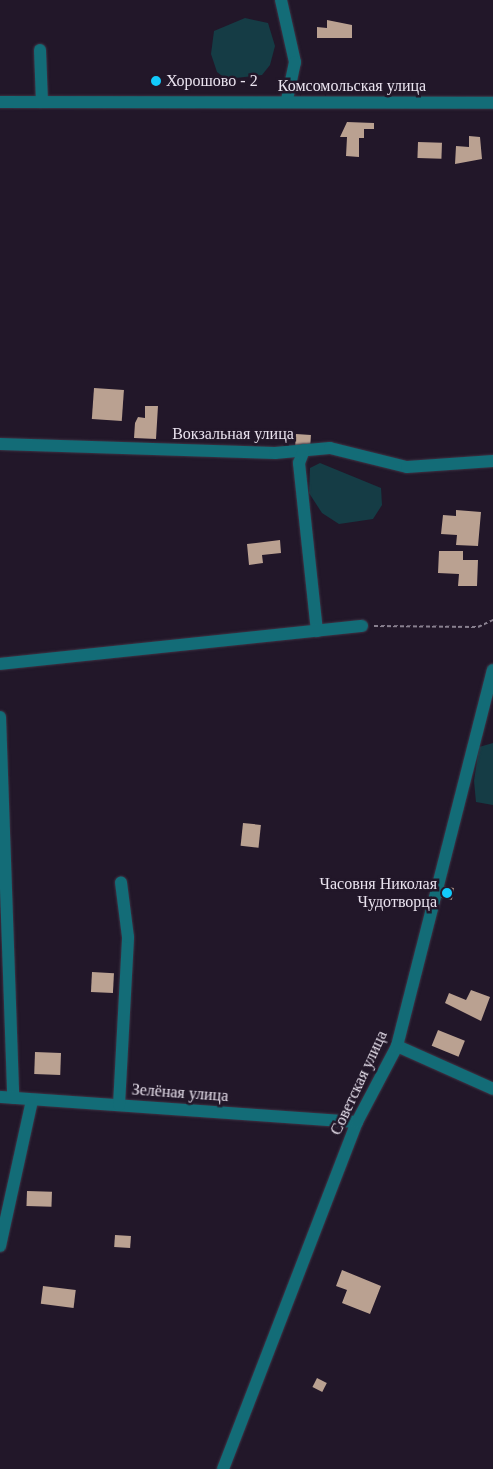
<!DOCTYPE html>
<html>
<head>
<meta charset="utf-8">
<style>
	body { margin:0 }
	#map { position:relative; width:493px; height:1469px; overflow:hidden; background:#221729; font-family:"Times New Roman",serif }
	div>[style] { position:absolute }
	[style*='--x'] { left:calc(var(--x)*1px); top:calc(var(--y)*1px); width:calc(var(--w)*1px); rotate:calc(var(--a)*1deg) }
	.water>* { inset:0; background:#153c45 }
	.building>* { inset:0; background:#baa191; transform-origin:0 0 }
	.path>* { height:2px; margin-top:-1px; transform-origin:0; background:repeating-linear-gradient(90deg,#89808f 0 4px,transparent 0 6.5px) }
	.roads { filter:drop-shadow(0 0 1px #3e3445) drop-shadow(0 0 1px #3e3445) }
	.minor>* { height:12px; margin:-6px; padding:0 6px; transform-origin:6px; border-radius:6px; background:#136c77 }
	.dots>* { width:14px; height:14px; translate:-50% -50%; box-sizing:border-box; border:2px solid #221729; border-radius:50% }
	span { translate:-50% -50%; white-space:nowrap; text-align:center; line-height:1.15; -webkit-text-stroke:5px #221729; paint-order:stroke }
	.poi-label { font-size:16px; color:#eae3ef }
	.left { translate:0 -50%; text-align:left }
	.right { translate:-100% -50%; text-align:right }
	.street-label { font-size:16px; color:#eae3ef }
</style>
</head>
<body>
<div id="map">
	<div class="water">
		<i style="clip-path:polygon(245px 18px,268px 23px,275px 46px,270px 65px,262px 75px,226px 79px,217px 72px,211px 54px,214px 31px)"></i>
		<i style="clip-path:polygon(320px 463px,381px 488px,382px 505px,373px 519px,339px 524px,322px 513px,309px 493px,310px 468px)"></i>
		<i style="clip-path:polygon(493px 743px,493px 805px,476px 802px,474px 781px,479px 747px)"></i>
	</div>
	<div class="building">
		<i style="clip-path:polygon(327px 20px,352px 25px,352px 38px,317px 38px,317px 27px,327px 28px)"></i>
		<i style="clip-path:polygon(347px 122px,374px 123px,374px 129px,364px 129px,364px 138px,359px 138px,359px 157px,346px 156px,347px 137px,340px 137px)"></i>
		<i style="clip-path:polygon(469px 136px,480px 137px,482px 159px,455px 164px,456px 146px,469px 147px)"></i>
		<i style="left:418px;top:142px;width:24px;height:16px;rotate:2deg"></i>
		<i style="left:94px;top:388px;width:30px;height:31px;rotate:4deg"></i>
		<i style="clip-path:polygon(145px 406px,158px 406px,156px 439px,134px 438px,135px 423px,138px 417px,145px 418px)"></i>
		<i style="left:296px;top:434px;width:15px;height:12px;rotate:4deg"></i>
		<i style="clip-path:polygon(456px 510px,481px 512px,478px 546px,456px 545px,457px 535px,441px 534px,443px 515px,456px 516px)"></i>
		<i style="clip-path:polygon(280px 540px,281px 553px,262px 555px,263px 563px,249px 565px,247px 544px)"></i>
		<i style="clip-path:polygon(439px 551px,463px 551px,463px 560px,478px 560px,477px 586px,458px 586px,459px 574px,438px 573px)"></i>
		<i style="left:243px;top:823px;width:18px;height:23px;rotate:6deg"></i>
		<i style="left:442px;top:886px;width:12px;height:12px;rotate:9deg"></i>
		<i style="left:92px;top:972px;width:22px;height:20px;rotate:3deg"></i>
		<i style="clip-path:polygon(471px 990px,490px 997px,481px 1021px,445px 1003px,449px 993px,466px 1000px)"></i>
		<i style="left:438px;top:1030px;width:29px;height:17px;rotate:22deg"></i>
		<i style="left:35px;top:1052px;width:26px;height:22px;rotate:2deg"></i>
		<i style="left:27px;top:1191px;width:25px;height:15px;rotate:2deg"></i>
		<i style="left:115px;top:1235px;width:16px;height:12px;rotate:4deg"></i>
		<i style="clip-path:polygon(342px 1270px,381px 1286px,370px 1314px,342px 1303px,347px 1290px,336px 1286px)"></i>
		<i style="left:43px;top:1286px;width:33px;height:18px;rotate:7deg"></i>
		<i style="left:317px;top:1378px;width:11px;height:10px;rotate:27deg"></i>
	</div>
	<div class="path">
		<i style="--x:374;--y:626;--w:104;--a:0.6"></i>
		<i style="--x:478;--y:627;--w:17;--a:-25"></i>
	</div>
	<div class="roads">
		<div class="minor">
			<i style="--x:281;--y:0;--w:64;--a:77.3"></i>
			<i style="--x:295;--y:62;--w:40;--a:102"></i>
			<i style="--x:40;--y:50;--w:52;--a:87.8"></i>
			<i style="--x:0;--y:102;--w:493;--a:0.1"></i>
			<i style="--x:0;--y:444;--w:275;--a:1.9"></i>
			<i style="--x:275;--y:453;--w:55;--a:-5.2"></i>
			<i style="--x:330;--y:448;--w:79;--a:13.9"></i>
			<i style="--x:407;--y:467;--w:86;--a:-4"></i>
			<i style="--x:304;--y:450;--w:14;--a:111"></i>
			<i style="--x:299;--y:463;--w:169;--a:83.9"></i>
			<i style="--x:0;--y:664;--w:364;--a:-6"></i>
			<i style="--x:0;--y:717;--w:381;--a:88"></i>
			<i style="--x:397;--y:1046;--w:105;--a:24.1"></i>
			<i style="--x:0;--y:1097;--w:358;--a:4"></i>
			<i style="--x:119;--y:1105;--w:168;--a:-86.9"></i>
			<i style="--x:128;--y:937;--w:55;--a:-97.3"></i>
			<i style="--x:0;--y:1246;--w:149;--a:-77.6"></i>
			<i style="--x:223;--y:1469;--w:372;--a:-68.9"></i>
			<i style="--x:357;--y:1122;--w:86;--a:-62.2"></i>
			<i style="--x:397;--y:1046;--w:388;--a:-75.7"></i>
		</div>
	</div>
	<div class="dots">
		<i style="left:156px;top:81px;background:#12cafb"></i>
		<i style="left:447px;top:893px;background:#12cafb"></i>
	</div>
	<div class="poi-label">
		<span class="left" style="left:166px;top:81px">Хорошово - 2</span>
		<span class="right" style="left:437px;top:893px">Часовня Николая<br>Чудотворца</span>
	</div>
	<div class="street-label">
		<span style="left:352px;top:86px">Комсомольская улица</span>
		<span style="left:233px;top:434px">Вокзальная улица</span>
		<span style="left:359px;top:1083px;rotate:-65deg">Советская улица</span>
		<span style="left:180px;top:1093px;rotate:4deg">Зелёная улица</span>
	</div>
</div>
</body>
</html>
